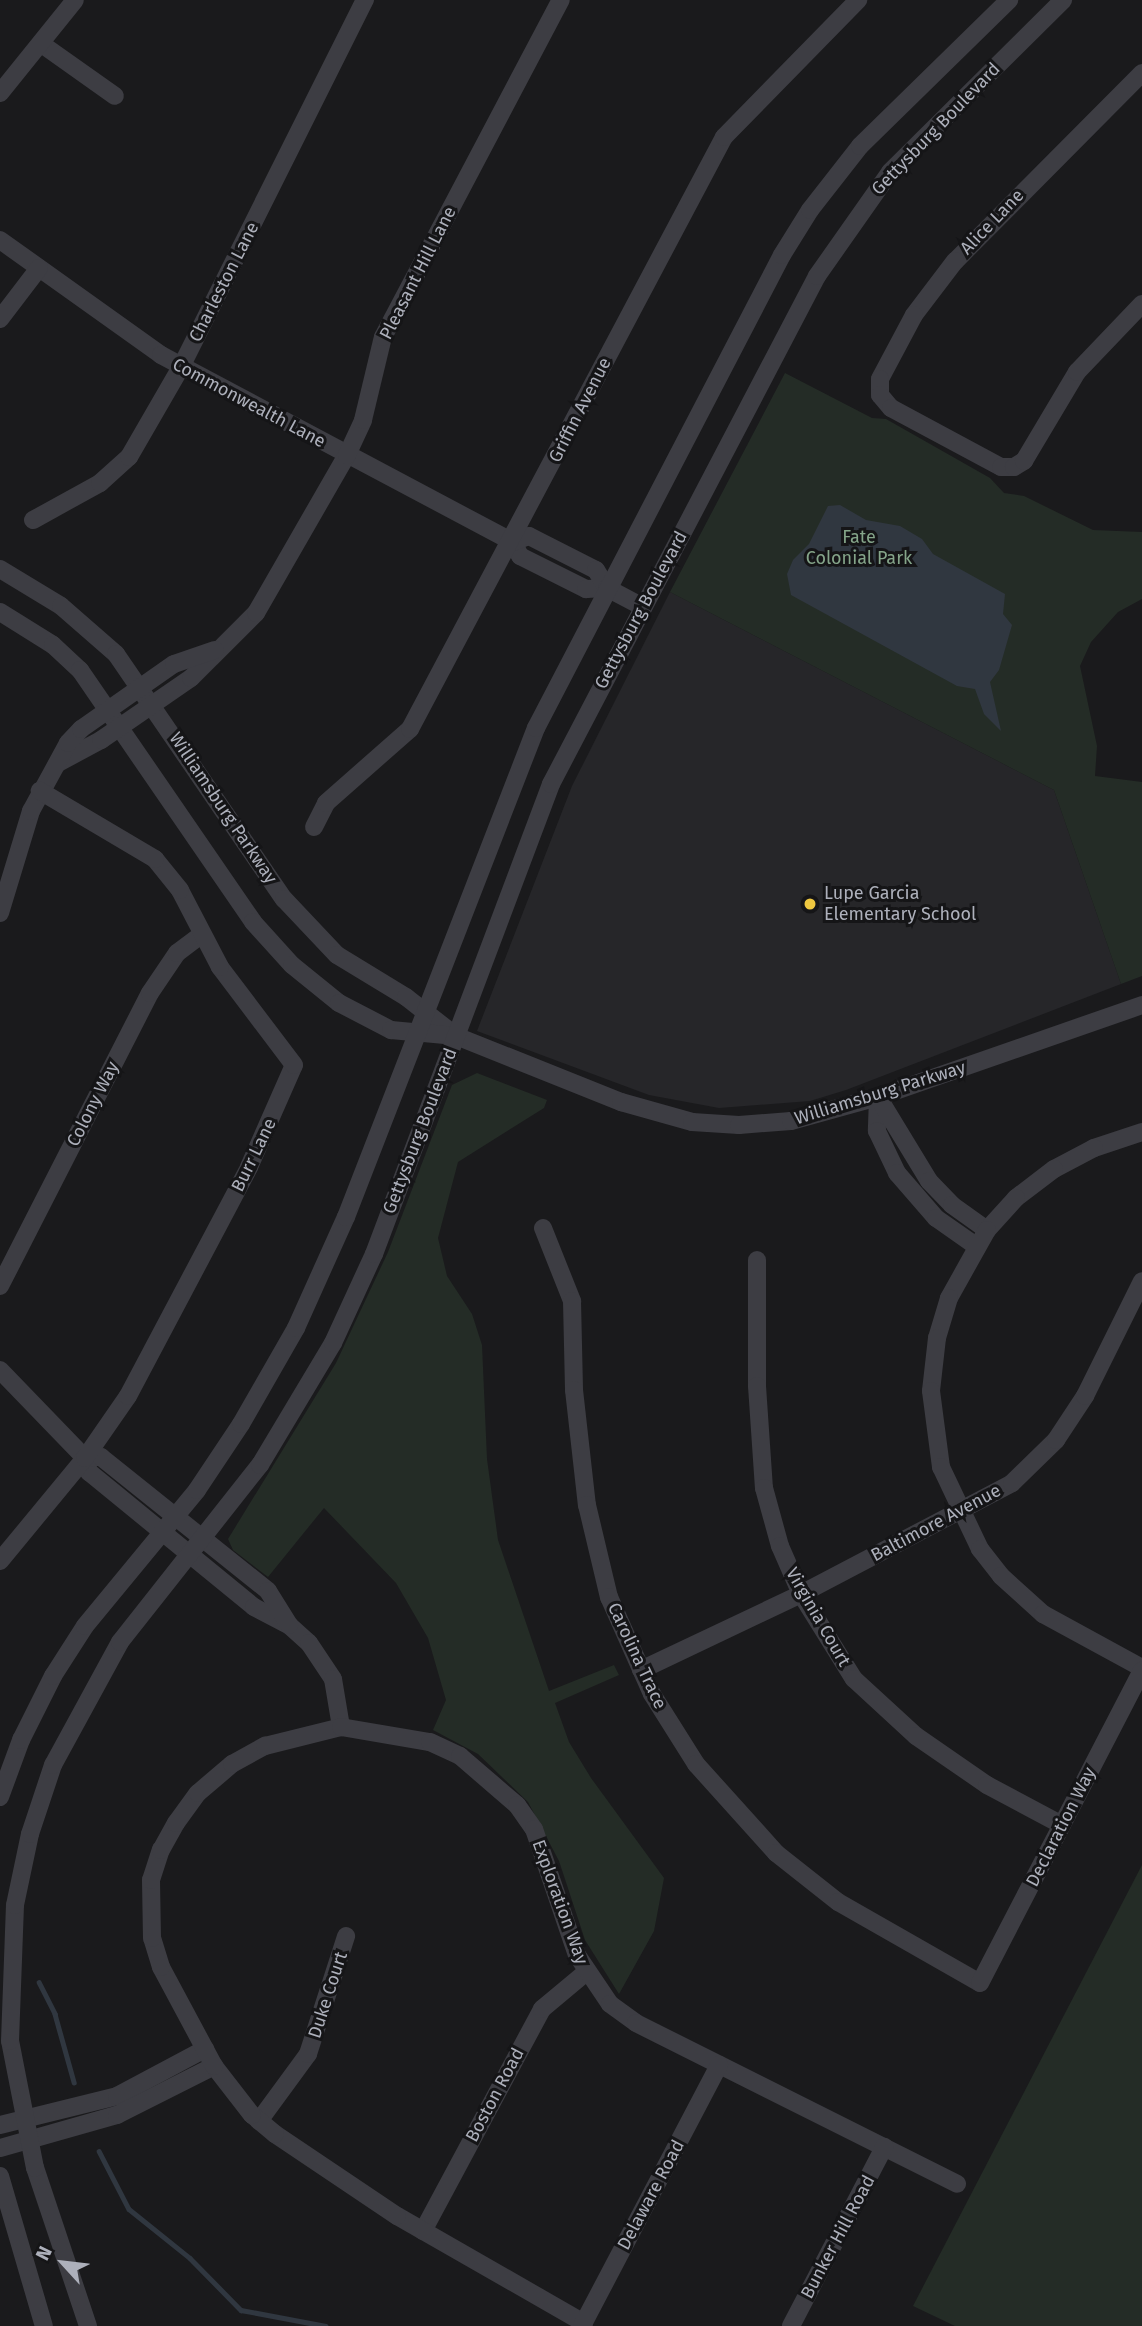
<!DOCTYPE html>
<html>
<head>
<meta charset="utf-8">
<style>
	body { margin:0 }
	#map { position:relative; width:1142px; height:2326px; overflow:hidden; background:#1a1a1c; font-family:"Fira Sans",sans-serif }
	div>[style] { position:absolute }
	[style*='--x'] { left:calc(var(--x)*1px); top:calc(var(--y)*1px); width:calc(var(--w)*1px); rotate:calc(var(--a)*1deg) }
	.built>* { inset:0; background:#262629 }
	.green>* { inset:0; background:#242c26 }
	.water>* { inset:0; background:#303740 }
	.stream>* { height:4.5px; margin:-2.25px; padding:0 2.25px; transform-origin:2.25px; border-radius:2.25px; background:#303740 }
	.minor>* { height:18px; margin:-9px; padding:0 9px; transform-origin:9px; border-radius:9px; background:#3d3d43 }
	.dots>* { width:19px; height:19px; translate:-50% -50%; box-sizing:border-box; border:4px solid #151517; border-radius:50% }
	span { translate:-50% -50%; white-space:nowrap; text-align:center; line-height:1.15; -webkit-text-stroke:6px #151517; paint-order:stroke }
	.street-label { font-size:18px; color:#adb0bb }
	.park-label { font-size:18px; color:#85a58a }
	.poi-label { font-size:18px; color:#adb0bb }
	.left { translate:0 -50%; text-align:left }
	.north { position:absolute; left:28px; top:2228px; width:70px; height:70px; -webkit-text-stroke:5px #151517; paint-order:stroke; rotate:297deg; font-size:19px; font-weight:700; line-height:28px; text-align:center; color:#adb0bb }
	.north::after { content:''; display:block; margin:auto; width:24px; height:32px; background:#adb0bb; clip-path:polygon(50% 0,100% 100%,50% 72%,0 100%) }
</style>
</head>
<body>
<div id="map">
	<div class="built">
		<i style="clip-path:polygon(670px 592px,1054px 790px,1121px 984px,846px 1090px,810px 1101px,719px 1108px,649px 1095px,477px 1031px,572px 786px)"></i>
	</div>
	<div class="green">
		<i style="clip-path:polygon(785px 373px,872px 418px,886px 419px,990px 478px,1004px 493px,1024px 496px,1093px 530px,1142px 532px,1142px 599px,1118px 612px,1091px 642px,1080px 666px,1097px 746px,1095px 776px,1142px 782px,1142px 976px,1121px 984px,1054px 790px,670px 592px)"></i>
		<i style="clip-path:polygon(477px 1073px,547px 1100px,544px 1108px,458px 1162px,438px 1238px,447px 1276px,472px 1314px,482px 1345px,487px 1459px,498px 1540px,549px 1691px,614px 1665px,619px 1675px,555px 1703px,569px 1742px,591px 1778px,664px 1878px,654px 1931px,619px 1994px,585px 1940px,559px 1861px,528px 1802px,478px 1754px,433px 1730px,446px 1700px,428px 1638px,396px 1583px,324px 1508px,268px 1577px,233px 1550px,228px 1539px,336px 1363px,388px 1252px,452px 1085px)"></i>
		<i style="clip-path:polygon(1142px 1865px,1142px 2326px,955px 2326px,913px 2306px)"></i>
	</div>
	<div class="water">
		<i style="clip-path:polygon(840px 505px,866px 520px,900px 526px,922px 539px,933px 554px,1005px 594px,1003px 614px,1012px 625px,999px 670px,990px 682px,1001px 731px,984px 714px,975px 689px,957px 686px,791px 595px,787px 574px,793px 560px,809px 544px,828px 506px)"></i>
	</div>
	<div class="stream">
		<i style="--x:39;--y:1982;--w:36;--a:63"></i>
		<i style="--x:55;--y:2014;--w:71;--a:74.4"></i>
		<i style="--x:99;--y:2151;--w:65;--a:62.7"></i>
		<i style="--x:129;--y:2209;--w:78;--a:38.8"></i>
		<i style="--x:190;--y:2258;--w:73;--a:45.6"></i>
		<i style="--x:241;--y:2310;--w:86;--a:10.7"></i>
	</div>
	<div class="minor">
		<i style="--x:43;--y:45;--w:88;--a:35.3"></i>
		<i style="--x:1142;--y:73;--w:265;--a:134.8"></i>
		<i style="--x:955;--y:261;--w:68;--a:127.2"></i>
		<i style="--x:914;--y:315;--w:72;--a:118"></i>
		<i style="--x:880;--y:379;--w:16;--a:90"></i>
		<i style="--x:880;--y:395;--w:17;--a:50"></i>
		<i style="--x:891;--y:408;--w:125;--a:28.2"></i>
		<i style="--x:1001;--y:467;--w:13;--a:0"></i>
		<i style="--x:1014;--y:467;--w:12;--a:-31"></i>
		<i style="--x:1024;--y:461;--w:104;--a:-59.2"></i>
		<i style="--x:1077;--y:372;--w:94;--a:-46.3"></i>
		<i style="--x:0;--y:93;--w:119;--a:-51.1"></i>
		<i style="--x:0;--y:240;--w:198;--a:35.5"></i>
		<i style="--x:161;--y:355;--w:399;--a:28"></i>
		<i style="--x:513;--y:542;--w:16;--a:63"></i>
		<i style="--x:520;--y:556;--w:74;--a:26.6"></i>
		<i style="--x:586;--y:589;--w:21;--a:-3"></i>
		<i style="--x:0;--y:319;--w:64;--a:-52.6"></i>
		<i style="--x:33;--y:520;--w:77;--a:-28.9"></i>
		<i style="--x:100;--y:483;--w:39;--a:-42"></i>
		<i style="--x:129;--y:457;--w:104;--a:-60"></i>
		<i style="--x:181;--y:367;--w:411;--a:-63.4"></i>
		<i style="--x:513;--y:542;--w:17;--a:-21"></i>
		<i style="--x:529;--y:536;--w:75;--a:26.9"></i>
		<i style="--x:596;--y:570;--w:21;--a:59"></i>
		<i style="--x:0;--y:569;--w:71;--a:31.2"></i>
		<i style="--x:61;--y:606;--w:73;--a:41.1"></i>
		<i style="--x:116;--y:654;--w:297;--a:55.6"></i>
		<i style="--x:284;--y:899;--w:77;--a:46.6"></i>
		<i style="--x:337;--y:955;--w:81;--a:31.3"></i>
		<i style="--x:406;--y:997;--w:63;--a:38"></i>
		<i style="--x:456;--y:1036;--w:178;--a:21.8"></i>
		<i style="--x:621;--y:1102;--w:74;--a:15.7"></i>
		<i style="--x:692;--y:1122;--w:47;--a:3.7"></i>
		<i style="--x:739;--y:1125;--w:52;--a:-4.4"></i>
		<i style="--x:791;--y:1121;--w:90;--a:-15.4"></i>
		<i style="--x:878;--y:1097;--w:280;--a:-19.2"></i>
		<i style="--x:607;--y:588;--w:41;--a:27.8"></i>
		<i style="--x:0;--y:612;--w:62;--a:31.9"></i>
		<i style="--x:53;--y:645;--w:37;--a:43"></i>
		<i style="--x:80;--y:670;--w:306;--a:55.5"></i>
		<i style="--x:253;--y:922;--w:58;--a:47.8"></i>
		<i style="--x:292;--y:965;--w:60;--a:39"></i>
		<i style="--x:339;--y:1003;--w:59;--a:27.4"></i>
		<i style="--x:391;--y:1030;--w:65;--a:5.3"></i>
		<i style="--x:58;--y:763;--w:49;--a:-28.1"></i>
		<i style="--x:101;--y:740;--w:109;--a:-34.6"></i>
		<i style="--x:191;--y:678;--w:92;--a:-45"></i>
		<i style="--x:256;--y:613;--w:182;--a:-60.1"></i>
		<i style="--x:347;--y:455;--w:38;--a:-65"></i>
		<i style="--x:363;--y:420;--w:85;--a:-76.5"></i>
		<i style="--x:383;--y:337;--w:381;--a:-62.2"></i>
		<i style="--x:314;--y:827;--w:27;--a:-63"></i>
		<i style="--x:326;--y:803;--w:112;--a:-41.4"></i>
		<i style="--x:410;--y:729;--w:670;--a:-62.06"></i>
		<i style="--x:724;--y:137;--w:192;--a:-45.6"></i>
		<i style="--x:0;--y:913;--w:107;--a:-73.1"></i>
		<i style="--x:31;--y:811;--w:77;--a:-61.4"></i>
		<i style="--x:68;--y:743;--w:19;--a:-47"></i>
		<i style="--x:81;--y:729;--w:113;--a:-35"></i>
		<i style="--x:174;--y:664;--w:43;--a:-18.9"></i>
		<i style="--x:878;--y:1097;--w:34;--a:92"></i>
		<i style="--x:877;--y:1131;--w:47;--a:64.5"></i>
		<i style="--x:897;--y:1173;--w:60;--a:49.1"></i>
		<i style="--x:936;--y:1218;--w:49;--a:35"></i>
		<i style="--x:878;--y:1097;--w:98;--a:58.7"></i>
		<i style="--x:929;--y:1181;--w:33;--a:46"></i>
		<i style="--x:952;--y:1205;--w:43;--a:35.5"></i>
		<i style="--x:1142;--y:1132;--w:51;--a:161.6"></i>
		<i style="--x:1094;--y:1148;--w:45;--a:152.3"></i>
		<i style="--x:1054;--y:1169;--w:48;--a:142.7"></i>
		<i style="--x:1016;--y:1198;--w:43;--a:132.2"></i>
		<i style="--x:987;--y:1230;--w:78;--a:119.2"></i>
		<i style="--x:949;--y:1298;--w:42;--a:106.7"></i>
		<i style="--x:937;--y:1338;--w:53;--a:96.5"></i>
		<i style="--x:931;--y:1391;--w:77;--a:82.5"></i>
		<i style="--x:941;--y:1467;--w:91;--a:64.6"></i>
		<i style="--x:980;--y:1549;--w:34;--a:52"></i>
		<i style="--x:1001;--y:1576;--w:57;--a:42.1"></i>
		<i style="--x:1043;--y:1614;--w:113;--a:28.6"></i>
		<i style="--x:543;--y:1228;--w:79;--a:68.3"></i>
		<i style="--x:572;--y:1301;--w:89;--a:88.7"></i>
		<i style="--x:574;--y:1390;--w:116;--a:83.6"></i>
		<i style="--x:587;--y:1505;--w:95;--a:76.6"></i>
		<i style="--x:609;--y:1597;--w:106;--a:66.1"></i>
		<i style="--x:652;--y:1694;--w:83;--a:57.8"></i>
		<i style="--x:696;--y:1764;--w:120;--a:48"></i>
		<i style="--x:776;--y:1853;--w:79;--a:38.3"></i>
		<i style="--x:838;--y:1902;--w:163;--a:29.7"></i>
		<i style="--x:980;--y:1983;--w:352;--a:-62.6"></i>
		<i style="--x:757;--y:1260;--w:126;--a:90"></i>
		<i style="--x:757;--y:1386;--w:102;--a:86.1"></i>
		<i style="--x:764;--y:1488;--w:60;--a:74.6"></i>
		<i style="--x:780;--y:1546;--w:52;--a:66.4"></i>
		<i style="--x:801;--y:1594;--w:100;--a:58.1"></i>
		<i style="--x:854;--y:1679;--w:84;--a:42.6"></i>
		<i style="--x:916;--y:1736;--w:86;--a:34.6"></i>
		<i style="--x:987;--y:1785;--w:85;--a:28.1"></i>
		<i style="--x:0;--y:1286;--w:329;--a:-62.9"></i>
		<i style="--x:150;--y:993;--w:48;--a:-56"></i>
		<i style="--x:177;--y:953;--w:31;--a:-37"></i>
		<i style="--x:0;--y:1370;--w:122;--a:46"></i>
		<i style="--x:85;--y:1458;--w:15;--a:74"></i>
		<i style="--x:89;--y:1472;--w:213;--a:39.3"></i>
		<i style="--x:254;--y:1607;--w:41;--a:27.8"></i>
		<i style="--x:290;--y:1626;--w:25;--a:42"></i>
		<i style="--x:309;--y:1643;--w:43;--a:56.3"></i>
		<i style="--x:333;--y:1679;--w:49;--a:80.5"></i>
		<i style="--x:85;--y:1458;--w:16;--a:-4"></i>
		<i style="--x:101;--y:1457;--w:214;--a:38.7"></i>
		<i style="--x:268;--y:1591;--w:40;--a:58"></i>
		<i style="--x:0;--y:1561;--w:134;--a:-50.5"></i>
		<i style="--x:85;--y:1458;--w:75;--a:-55.3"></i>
		<i style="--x:128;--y:1396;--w:259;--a:-62.1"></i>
		<i style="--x:249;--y:1167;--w:111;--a:-66.2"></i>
		<i style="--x:294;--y:1065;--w:123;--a:-127.1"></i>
		<i style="--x:220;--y:967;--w:87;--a:-117.5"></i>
		<i style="--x:180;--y:890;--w:40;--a:-129"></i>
		<i style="--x:155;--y:859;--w:134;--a:-149.4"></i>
		<i style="--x:641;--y:1670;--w:177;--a:-25.4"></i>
		<i style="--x:801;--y:1594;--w:238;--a:-27.7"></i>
		<i style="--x:1012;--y:1483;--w:62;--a:-44.3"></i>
		<i style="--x:1056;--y:1440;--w:53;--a:-56.6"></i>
		<i style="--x:1085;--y:1396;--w:128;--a:-63.6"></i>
		<i style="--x:0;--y:1797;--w:61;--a:-69.8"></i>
		<i style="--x:21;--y:1740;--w:72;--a:-63.4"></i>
		<i style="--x:53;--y:1676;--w:59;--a:-57.4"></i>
		<i style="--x:85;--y:1626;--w:176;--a:-50.5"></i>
		<i style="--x:197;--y:1490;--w:79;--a:-56.3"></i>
		<i style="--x:241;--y:1424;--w:111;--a:-60.2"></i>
		<i style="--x:296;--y:1328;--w:122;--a:-65.8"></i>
		<i style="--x:346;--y:1217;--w:525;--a:-68.77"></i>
		<i style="--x:536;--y:728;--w:533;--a:-62.52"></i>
		<i style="--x:782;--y:255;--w:53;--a:-58.1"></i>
		<i style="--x:810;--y:210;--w:81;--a:-52"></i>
		<i style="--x:860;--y:146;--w:209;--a:-44.4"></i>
		<i style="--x:259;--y:2121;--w:83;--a:-53.8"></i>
		<i style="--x:308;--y:2054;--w:124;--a:-72.1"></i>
		<i style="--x:0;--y:2125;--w:121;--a:-13.9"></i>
		<i style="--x:117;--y:2096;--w:100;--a:-28.1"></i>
		<i style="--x:0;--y:2148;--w:122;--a:-15.8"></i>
		<i style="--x:117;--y:2115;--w:109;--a:-26.8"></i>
		<i style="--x:0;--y:2176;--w:156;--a:73.7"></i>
		<i style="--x:423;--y:2231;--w:252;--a:-61.8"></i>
		<i style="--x:542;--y:2009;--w:56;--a:-39.9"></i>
		<i style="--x:584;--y:2323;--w:215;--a:-150.2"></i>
		<i style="--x:397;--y:2216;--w:147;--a:-146.1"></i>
		<i style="--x:275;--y:2134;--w:30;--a:-140"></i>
		<i style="--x:252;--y:2115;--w:62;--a:-127.8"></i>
		<i style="--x:214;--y:2066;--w:112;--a:-118.2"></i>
		<i style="--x:161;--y:1967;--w:30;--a:-107"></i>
		<i style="--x:152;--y:1938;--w:58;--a:-91"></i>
		<i style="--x:151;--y:1880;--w:32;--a:-72"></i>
		<i style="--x:161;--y:1850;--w:31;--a:-61"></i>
		<i style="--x:176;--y:1823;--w:37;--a:-54"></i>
		<i style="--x:198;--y:1793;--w:45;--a:-40.5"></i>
		<i style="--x:232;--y:1764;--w:38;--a:-29"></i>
		<i style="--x:265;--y:1746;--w:78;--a:-14"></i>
		<i style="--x:341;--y:1727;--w:90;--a:9.6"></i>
		<i style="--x:430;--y:1742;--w:33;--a:25"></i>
		<i style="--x:460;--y:1756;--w:75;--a:40.7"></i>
		<i style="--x:517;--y:1805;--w:29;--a:55"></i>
		<i style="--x:534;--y:1829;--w:133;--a:71.2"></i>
		<i style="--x:577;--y:1955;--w:59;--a:56"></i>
		<i style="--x:610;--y:2004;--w:32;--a:36"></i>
		<i style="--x:636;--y:2023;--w:359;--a:26.6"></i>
		<i style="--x:88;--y:2326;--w:167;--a:-108.5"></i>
		<i style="--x:35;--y:2168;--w:129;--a:-101.1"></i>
		<i style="--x:10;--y:2041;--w:136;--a:-87.9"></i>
		<i style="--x:15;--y:1905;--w:73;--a:-78.1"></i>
		<i style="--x:30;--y:1834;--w:73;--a:-71.6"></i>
		<i style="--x:53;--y:1765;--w:140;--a:-61.4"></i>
		<i style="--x:120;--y:1642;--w:226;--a:-51.7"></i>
		<i style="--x:260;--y:1465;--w:142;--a:-59.1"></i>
		<i style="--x:333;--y:1343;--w:98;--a:-65.3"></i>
		<i style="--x:374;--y:1254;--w:502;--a:-69.36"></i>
		<i style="--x:551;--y:784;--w:573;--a:-62.36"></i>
		<i style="--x:817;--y:276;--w:127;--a:-54.9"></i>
		<i style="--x:890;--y:172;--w:244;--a:-44.8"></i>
		<i style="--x:582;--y:2326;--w:295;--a:-62.3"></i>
		<i style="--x:791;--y:2326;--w:202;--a:-62.5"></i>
	</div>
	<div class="dots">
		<i style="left:810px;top:904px;background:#eec740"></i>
	</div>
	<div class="street-label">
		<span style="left:936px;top:129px;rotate:-46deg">Gettysburg Boulevard</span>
		<span style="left:992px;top:222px;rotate:-46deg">Alice Lane</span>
		<span style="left:418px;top:273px;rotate:-63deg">Pleasant Hill Lane</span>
		<span style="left:224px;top:282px;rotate:-63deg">Charleston Lane</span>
		<span style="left:249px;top:403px;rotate:28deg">Commonwealth Lane</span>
		<span style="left:580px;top:410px;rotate:-63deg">Griffin Avenue</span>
		<span style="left:641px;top:610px;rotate:-62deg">Gettysburg Boulevard</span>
		<span style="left:223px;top:808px;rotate:56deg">Williamsburg Parkway</span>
		<span style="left:880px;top:1093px;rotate:-17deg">Williamsburg Parkway</span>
		<span style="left:93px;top:1104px;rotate:-63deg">Colony Way</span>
		<span style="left:420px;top:1131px;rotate:-69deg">Gettysburg Boulevard</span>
		<span style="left:254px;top:1155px;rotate:-64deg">Burr Lane</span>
		<span style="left:936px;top:1523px;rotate:-28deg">Baltimore Avenue</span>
		<span style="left:818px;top:1617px;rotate:60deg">Virginia Court</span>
		<span style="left:637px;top:1656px;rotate:65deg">Carolina Trace</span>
		<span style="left:1061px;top:1827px;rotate:-63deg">Declaration Way</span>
		<span style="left:560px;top:1902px;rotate:70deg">Exploration Way</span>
		<span style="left:328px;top:1995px;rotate:-72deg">Duke Court</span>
		<span style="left:495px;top:2095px;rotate:-62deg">Boston Road</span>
		<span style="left:651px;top:2195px;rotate:-62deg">Delaware Road</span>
		<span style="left:838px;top:2237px;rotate:-62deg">Bunker Hill Road</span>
	</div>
	<div class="park-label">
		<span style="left:859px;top:548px">Fate<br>Colonial Park</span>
	</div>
	<div class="poi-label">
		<span class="left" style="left:824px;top:904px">Lupe Garcia<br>Elementary School</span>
	</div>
	<div class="north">N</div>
</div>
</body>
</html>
